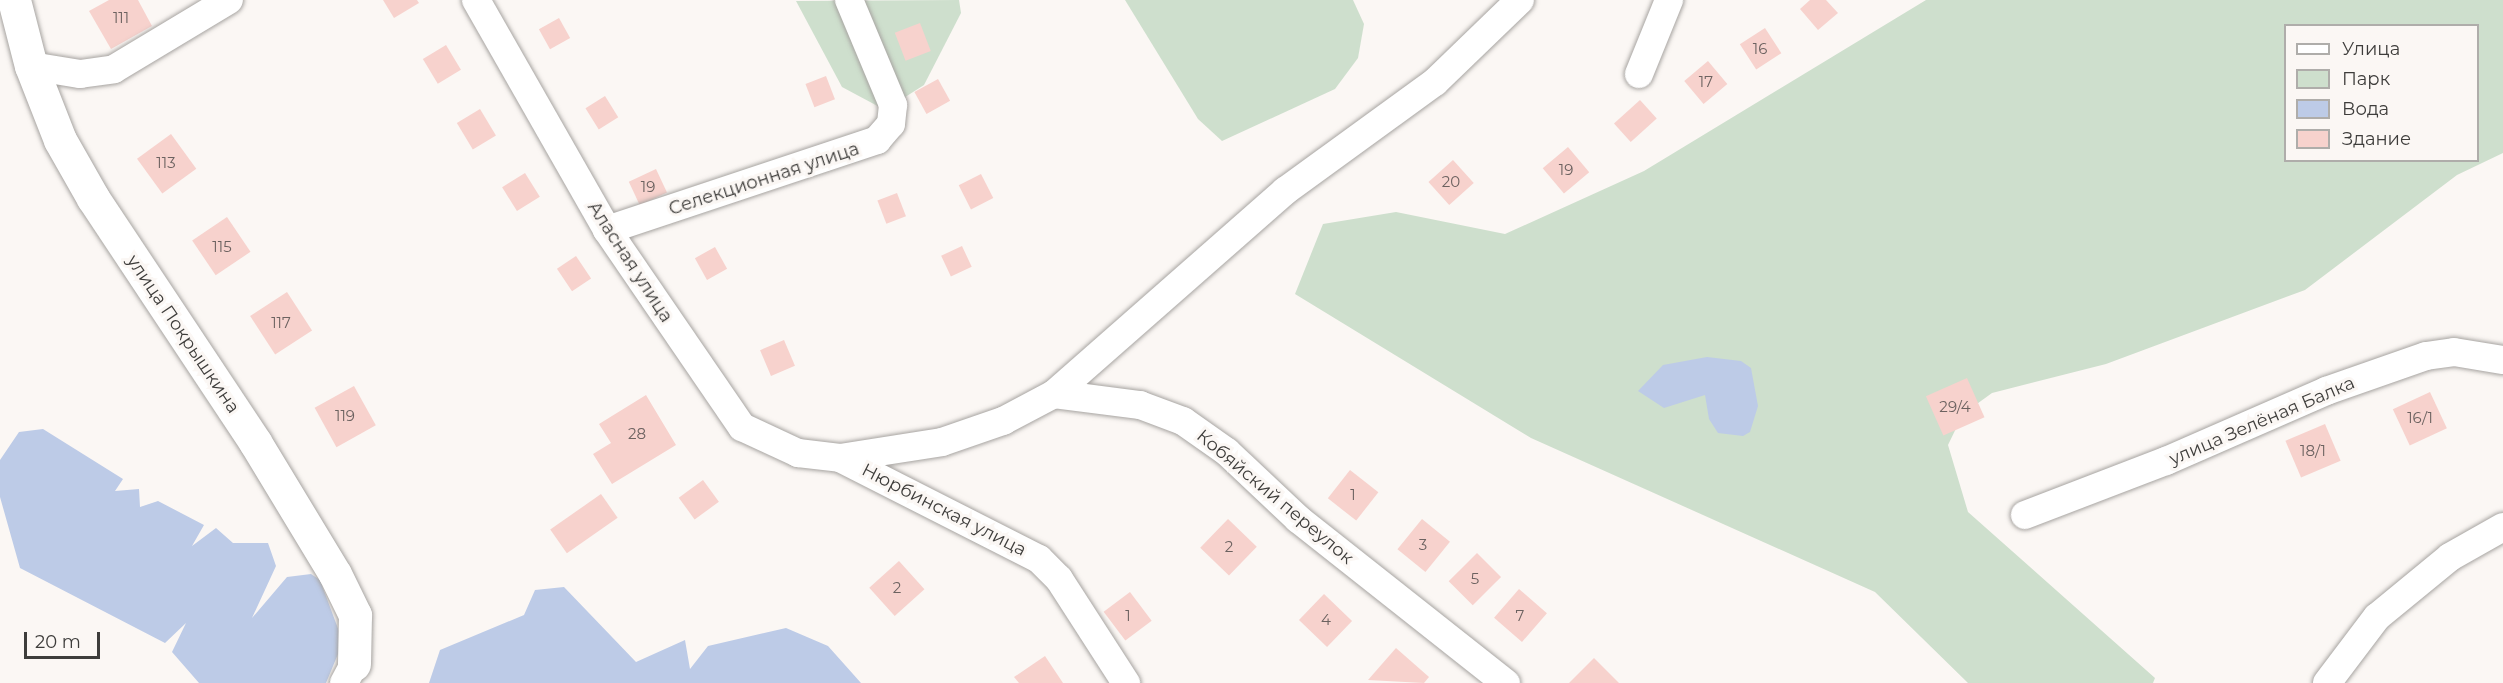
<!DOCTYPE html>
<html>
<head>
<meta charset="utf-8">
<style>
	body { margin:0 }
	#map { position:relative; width:2503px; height:683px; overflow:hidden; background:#fbf7f4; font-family:Montserrat,sans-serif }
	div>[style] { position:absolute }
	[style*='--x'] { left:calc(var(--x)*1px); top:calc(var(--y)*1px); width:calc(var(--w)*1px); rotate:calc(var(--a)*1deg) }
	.green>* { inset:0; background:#cedfcd }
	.water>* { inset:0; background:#bdcbe7 }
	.building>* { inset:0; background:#f7d2cd; transform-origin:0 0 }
	.roads { filter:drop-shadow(0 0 2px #a7a4a1) drop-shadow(0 0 2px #a7a4a1) }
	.minor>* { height:28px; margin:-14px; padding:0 14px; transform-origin:14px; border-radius:14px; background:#fff }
	.tertiary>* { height:33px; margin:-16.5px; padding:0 16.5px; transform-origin:16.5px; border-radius:16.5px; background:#fff }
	span { translate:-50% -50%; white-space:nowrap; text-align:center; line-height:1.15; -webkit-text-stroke:6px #fbf7f4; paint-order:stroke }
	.number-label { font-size:15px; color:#6c6260 }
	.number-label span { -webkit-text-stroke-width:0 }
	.street-label { font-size:18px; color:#3e3d3b }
	.legend { position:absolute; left:2284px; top:24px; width:195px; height:138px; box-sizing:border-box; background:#fbf7f4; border:2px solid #afadaa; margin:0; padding:8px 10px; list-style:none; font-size:18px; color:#3e3d3b }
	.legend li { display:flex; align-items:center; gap:12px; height:30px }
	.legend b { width:30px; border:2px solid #afadaa }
	.scale { position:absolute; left:24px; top:632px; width:76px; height:27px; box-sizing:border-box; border:3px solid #3e3d3b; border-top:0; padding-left:8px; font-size:18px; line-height:21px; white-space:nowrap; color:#3e3d3b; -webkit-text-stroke:4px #fbf7f4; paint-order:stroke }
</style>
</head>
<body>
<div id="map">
	<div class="green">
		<i style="clip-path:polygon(959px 0,961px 13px,924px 85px,885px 110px,842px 87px,796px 1px)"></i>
		<i style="clip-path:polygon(1125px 0,1353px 0,1364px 24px,1358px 58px,1335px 89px,1222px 141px,1198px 119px)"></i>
		<i style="clip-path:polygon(evenodd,1926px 0,2503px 0,2503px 153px,2457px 175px,2305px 290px,2106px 364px,1992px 393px,1963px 414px,1948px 445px,1968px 512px,2155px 678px,2153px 683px,1968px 683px,1875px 592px,1531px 438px,1295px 294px,1323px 224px,1396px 212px,1505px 234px,1644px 171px,1926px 0,2286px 26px,2478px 26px,2478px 160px,2286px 160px,2286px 26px)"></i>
	</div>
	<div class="water">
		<i style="clip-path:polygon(1707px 357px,1741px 361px,1751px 368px,1758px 406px,1750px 432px,1743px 436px,1718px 433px,1709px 419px,1705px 395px,1664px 408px,1638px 391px,1663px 365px)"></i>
		<i style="clip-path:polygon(43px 429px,123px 479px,115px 491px,139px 489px,140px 507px,158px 501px,204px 525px,192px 546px,216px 528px,233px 543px,268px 543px,276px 566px,252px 618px,287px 577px,311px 574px,320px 580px,343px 642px,326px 683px,199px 683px,172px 652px,186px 623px,165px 643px,20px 568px,0 497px,0 460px,19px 432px)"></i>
		<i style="clip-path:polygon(564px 587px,636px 662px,685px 640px,690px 669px,708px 646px,786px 628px,828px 646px,861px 683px,429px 683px,440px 650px,524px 615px,535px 590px)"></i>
	</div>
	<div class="building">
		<i style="clip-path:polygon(109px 0,138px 0,152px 26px,111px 49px,89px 11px)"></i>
		<i style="clip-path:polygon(383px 0,417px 0,419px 3px,394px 18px)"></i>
		<i style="clip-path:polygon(1810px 0,1826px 0,1838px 13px,1818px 30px,1800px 9px)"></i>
		<i style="left:559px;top:18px;width:23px;height:23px;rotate:61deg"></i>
		<i style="left:920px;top:23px;width:30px;height:27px;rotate:69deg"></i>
		<i style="left:1765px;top:28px;width:30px;height:30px;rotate:57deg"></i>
		<i style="left:446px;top:45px;width:29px;height:27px;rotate:59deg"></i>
		<i style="left:1708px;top:61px;width:30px;height:31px;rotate:50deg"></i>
		<i style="left:826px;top:76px;width:25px;height:22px;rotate:69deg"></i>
		<i style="left:938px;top:79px;width:25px;height:27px;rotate:61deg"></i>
		<i style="left:605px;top:96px;width:25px;height:23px;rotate:58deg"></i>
		<i style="left:1640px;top:100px;width:25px;height:35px;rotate:48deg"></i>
		<i style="left:480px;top:109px;width:31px;height:27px;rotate:59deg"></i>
		<i style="left:171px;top:134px;width:43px;height:42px;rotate:54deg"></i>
		<i style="left:1568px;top:147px;width:33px;height:33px;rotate:50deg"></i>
		<i style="left:1453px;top:160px;width:31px;height:33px;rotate:48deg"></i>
		<i style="left:656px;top:169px;width:26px;height:30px;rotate:65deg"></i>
		<i style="left:525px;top:173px;width:28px;height:27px;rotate:58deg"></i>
		<i style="left:981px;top:174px;width:27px;height:25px;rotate:63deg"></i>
		<i style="left:897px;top:193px;width:25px;height:21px;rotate:69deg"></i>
		<i style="left:227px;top:217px;width:42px;height:42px;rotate:56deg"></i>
		<i style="left:962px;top:246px;width:23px;height:23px;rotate:65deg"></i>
		<i style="left:715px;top:247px;width:25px;height:23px;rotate:61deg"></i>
		<i style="left:576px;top:256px;width:27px;height:23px;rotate:56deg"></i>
		<i style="left:287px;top:292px;width:46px;height:44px;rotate:57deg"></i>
		<i style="left:784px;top:340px;width:28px;height:26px;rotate:67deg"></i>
		<i style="left:1967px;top:378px;width:43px;height:45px;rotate:66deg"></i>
		<i style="left:354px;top:386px;width:45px;height:45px;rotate:61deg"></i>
		<i style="left:2430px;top:392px;width:40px;height:41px;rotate:65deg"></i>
		<i style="clip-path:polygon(646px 395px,676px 445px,612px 484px,593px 454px,611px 443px,599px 424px)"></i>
		<i style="left:2325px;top:424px;width:40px;height:43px;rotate:67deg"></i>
		<i style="left:1350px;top:470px;width:36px;height:36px;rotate:38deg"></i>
		<i style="left:703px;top:480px;width:27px;height:30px;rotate:54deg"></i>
		<i style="left:601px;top:494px;width:29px;height:62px;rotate:55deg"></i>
		<i style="left:1228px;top:519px;width:40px;height:40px;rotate:44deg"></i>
		<i style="left:1422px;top:519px;width:36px;height:39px;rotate:39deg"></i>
		<i style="left:1477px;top:553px;width:34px;height:40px;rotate:45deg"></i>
		<i style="left:899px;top:561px;width:38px;height:40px;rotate:48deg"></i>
		<i style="left:1519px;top:589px;width:37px;height:38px;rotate:41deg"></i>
		<i style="left:1130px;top:592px;width:36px;height:33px;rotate:53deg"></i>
		<i style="left:1324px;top:594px;width:39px;height:36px;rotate:44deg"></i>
		<i style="clip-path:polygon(1396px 648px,1429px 677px,1424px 683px,1368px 680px)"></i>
		<i style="clip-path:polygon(1045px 656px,1063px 683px,1019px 683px,1014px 677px)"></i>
		<i style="clip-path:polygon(1594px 658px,1619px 683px,1569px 683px)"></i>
	</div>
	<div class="roads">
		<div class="minor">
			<i style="--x:476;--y:0;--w:265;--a:60.3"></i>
			<i style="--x:607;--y:230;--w:239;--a:55.6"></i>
			<i style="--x:742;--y:427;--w:62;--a:24.9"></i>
			<i style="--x:798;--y:453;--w:42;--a:6.8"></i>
			<i style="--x:840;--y:458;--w:103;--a:-8.9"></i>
			<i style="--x:942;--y:442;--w:65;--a:-19"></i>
			<i style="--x:1003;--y:421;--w:58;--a:-27.9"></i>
			<i style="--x:1054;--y:394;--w:87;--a:7.3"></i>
			<i style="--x:1140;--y:405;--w:46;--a:20.4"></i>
			<i style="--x:1183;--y:421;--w:54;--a:35.2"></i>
			<i style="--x:1227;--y:452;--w:98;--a:43.3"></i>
			<i style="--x:1298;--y:519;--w:265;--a:38.3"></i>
			<i style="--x:31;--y:66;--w:50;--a:9.3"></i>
			<i style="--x:80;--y:74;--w:34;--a:-8"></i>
			<i style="--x:114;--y:69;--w:134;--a:-31"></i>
			<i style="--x:1639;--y:74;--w:80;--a:-67.9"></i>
			<i style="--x:607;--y:230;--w:285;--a:-18.4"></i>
			<i style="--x:877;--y:140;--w:21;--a:-49"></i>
			<i style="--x:891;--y:124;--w:19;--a:-84"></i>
			<i style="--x:893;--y:105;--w:114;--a:-112.7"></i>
			<i style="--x:1054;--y:394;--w:308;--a:-41.3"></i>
			<i style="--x:1285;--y:191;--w:185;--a:-36"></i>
			<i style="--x:1435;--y:82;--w:118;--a:-44"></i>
			<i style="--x:840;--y:458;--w:223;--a:26.9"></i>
			<i style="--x:1039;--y:559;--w:28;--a:45"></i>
			<i style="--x:1059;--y:579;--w:124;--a:57.2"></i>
			<i style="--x:2025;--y:515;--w:151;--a:-21"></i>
			<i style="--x:2166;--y:461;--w:175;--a:-23.6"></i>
			<i style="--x:2326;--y:391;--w:106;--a:-19.3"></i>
			<i style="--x:2426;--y:356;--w:28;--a:-8"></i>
			<i style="--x:2454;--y:352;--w:50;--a:9.3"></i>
			<i style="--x:344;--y:683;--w:21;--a:-62"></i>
			<i style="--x:2327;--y:683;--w:83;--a:-52.9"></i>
			<i style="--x:2377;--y:617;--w:94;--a:-39.4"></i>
			<i style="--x:2450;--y:557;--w:61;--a:-29.5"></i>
		</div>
		<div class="tertiary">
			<i style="--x:14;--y:0;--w:68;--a:75.6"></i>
			<i style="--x:31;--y:66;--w:79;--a:68.6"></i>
			<i style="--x:60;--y:140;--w:67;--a:60.4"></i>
			<i style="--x:93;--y:198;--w:293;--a:56.4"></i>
			<i style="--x:255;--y:442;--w:154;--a:58.8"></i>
			<i style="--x:335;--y:574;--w:46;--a:64"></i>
			<i style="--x:355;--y:615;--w:49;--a:91.2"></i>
		</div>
	</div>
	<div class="number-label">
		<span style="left:121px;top:18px">111</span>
		<span style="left:1760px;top:49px">16</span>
		<span style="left:1706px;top:82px">17</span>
		<span style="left:166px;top:163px">113</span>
		<span style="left:1566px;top:170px">19</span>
		<span style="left:1451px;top:182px">20</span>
		<span style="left:648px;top:187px">19</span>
		<span style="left:222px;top:247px">115</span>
		<span style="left:281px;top:323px">117</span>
		<span style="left:1955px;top:407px">29/4</span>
		<span style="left:345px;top:416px">119</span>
		<span style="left:2420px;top:418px">16/1</span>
		<span style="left:637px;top:434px">28</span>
		<span style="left:2313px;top:451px">18/1</span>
		<span style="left:1353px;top:495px">1</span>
		<span style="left:1423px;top:545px">3</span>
		<span style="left:1229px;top:547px">2</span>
		<span style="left:1475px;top:579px">5</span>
		<span style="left:897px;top:588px">2</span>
		<span style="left:1128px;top:616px">1</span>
		<span style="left:1520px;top:616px">7</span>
		<span style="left:1326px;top:620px">4</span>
	</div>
	<div class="street-label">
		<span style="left:764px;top:179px;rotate:-18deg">Селекционная улица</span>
		<span style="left:630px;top:262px;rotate:57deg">Аласная улица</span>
		<span style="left:183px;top:334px;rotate:56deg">улица Покрышкина</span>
		<span style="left:2262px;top:421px;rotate:-23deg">улица Зелёная Балка</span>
		<span style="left:1275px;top:497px;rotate:40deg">Кобяйский переулок</span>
		<span style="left:944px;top:510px;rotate:27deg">Нюрбинская улица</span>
	</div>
	<ul class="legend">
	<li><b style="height:8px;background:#fff"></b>Улица</li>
	<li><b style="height:16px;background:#cedfcd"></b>Парк</li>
	<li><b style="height:16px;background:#bdcbe7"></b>Вода</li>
	<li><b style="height:16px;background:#f7d2cd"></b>Здание</li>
	</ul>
	<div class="scale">20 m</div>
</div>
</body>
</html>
